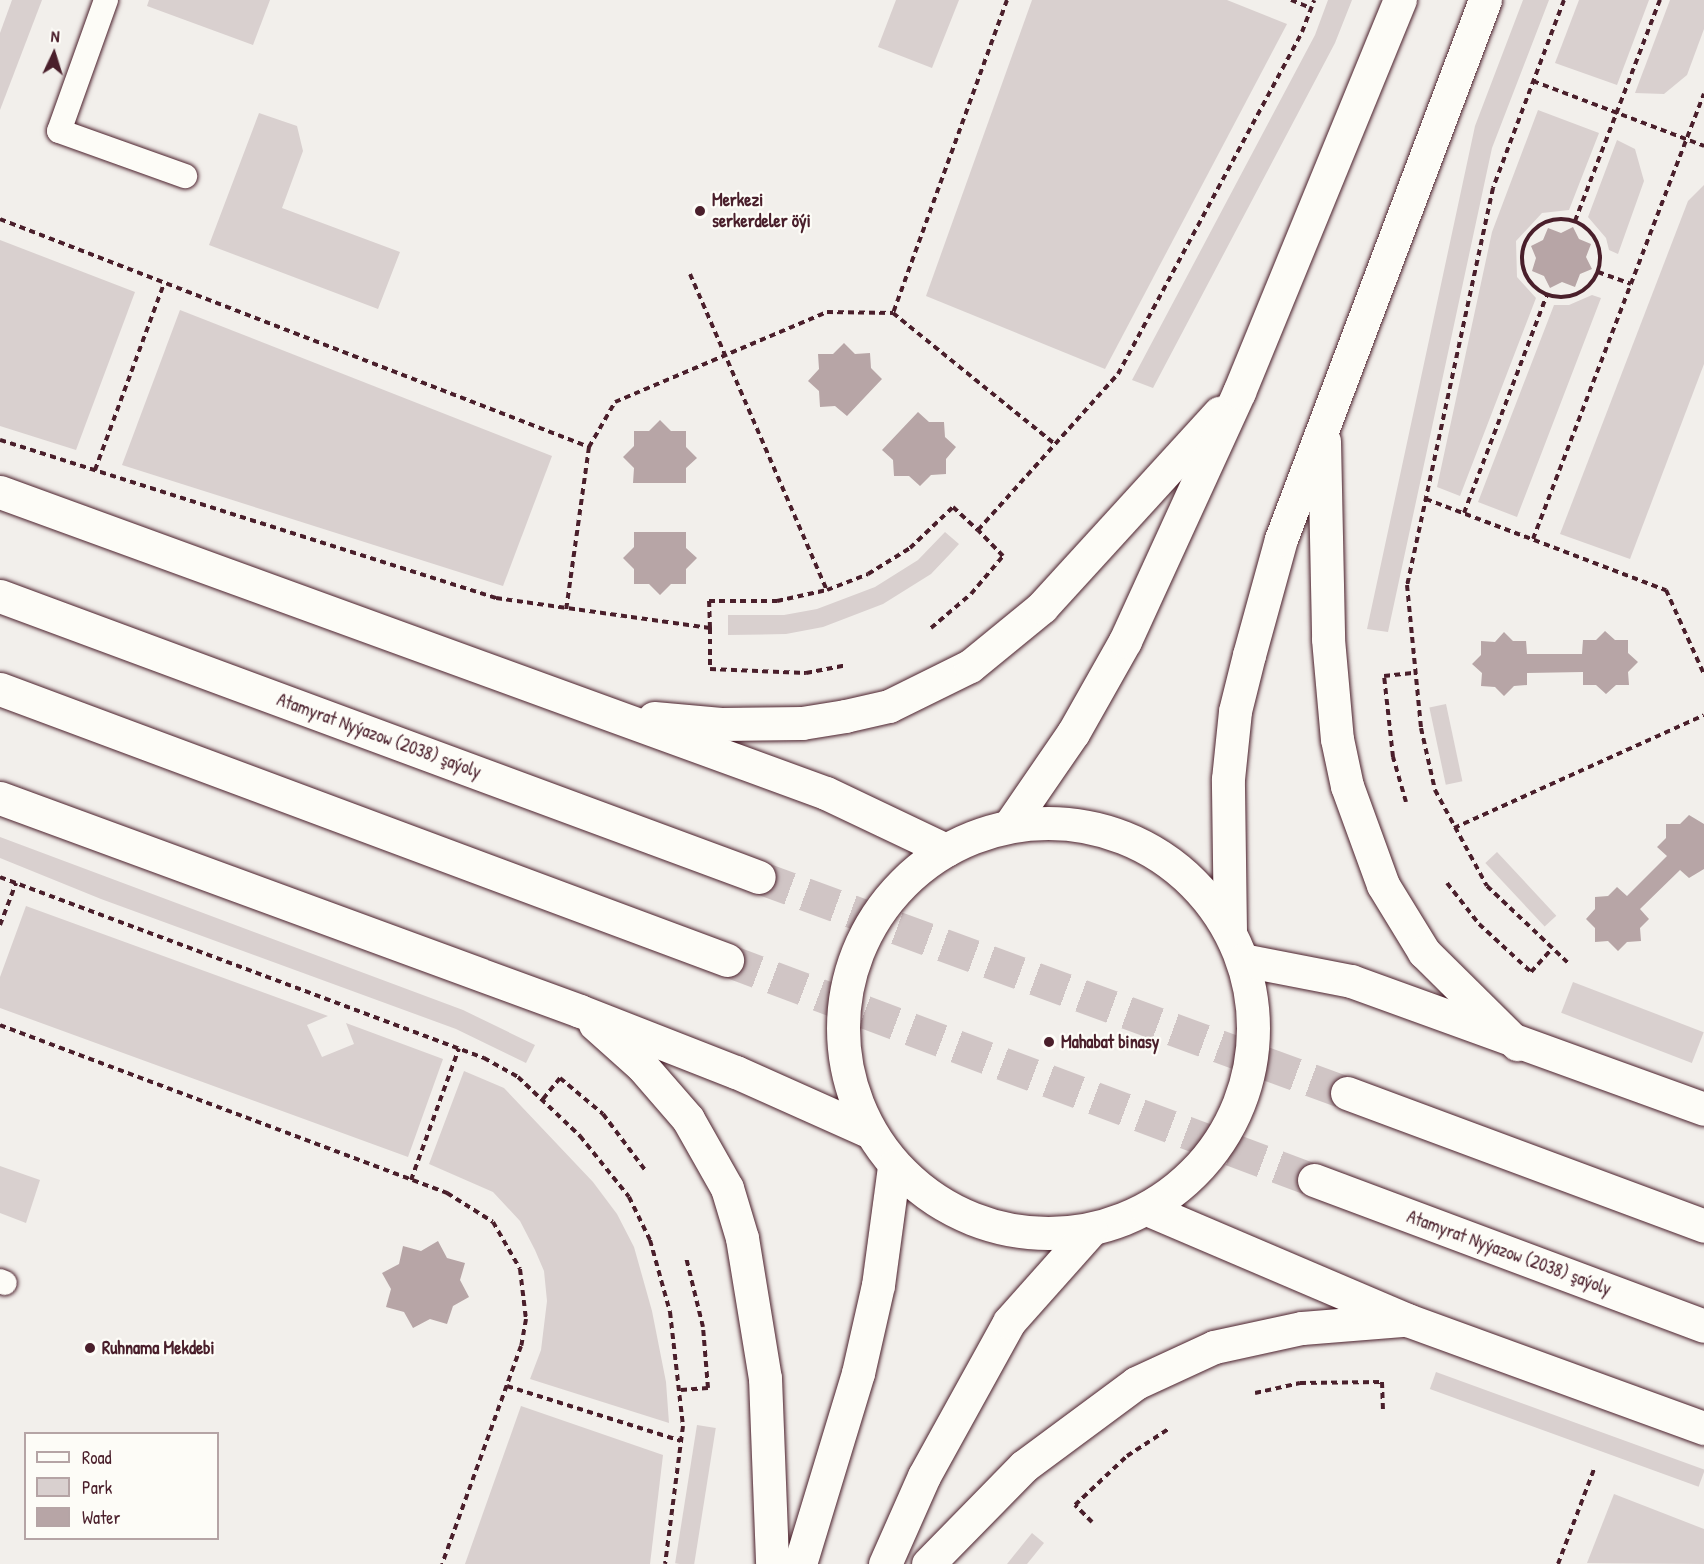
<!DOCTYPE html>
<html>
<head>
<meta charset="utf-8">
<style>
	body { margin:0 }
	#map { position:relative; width:1704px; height:1564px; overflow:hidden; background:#f2efeb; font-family:"Patrick Hand",sans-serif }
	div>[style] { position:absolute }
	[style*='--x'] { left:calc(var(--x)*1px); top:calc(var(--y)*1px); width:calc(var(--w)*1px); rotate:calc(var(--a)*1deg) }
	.green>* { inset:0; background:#d9d0cf; transform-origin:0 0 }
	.water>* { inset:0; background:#b7a5a6 }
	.primary-tunnel>* { height:33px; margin-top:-16.5px; transform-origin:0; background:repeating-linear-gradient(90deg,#d0c5c5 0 33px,transparent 0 49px) }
	.path>* { height:4px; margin-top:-2px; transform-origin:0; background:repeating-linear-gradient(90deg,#4a1f2b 0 6px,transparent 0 10.5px) }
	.path>.ring { margin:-2px; padding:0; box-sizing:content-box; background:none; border:4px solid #4a1f2b; border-radius:50% }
	.roads { filter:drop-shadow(0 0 2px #4a1f2b) drop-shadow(0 0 2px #4a1f2b) }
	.lane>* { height:24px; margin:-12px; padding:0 12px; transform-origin:12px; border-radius:12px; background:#fdfcf7 }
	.primary>* { height:33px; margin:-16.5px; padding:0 16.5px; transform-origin:16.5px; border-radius:16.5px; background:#fdfcf7 }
	.primary>.ring { margin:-16.5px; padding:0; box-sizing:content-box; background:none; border:33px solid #fdfcf7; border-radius:50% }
	.dots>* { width:16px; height:16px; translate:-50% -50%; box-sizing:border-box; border:3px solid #fdfcf7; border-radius:50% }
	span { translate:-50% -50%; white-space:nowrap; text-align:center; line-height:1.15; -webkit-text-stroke:4.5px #fdfcf7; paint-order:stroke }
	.poi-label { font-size:18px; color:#4a1f2b; font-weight:700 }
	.left { translate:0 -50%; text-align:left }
	.street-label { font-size:18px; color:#4a1f2b }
	.legend { position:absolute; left:24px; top:1432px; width:195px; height:108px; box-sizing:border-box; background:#fdfcf7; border:2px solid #b5a4a5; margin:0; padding:8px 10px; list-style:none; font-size:18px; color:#4a1f2b }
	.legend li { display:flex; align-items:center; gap:12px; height:30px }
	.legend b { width:30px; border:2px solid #b5a4a5 }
	.north { position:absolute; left:24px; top:24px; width:60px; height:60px; -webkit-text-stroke:4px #fdfcf7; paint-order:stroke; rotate:4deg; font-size:16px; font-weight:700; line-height:24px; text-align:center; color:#4a1f2b }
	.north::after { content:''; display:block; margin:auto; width:21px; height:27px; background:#4a1f2b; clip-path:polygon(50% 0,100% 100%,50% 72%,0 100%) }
</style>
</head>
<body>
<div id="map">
	<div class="green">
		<i style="clip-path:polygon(12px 0,42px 0,0 110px,0 33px)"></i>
		<i style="clip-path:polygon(149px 0,270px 0,253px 45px,147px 6px)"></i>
		<i style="clip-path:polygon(896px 0,959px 0,932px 68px,878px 47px)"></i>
		<i style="clip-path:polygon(1032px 0,1227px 0,1287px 24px,1105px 369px,926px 296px)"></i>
		<i style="clip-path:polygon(1328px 0,1352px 0,1335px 43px,1153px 388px,1132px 380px,1315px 35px)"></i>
		<i style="clip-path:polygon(1523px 0,1549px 0,1492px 148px,1388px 632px,1367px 629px,1475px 126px)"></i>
		<i style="clip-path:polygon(1579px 0,1649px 0,1617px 85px,1555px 63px)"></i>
		<i style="clip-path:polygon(1670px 0,1704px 0,1704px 29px,1687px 75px,1664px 94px,1635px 93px)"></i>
		<i style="clip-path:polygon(1538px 110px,1599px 133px,1569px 210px,1542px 213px,1516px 241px,1517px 277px,1536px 298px,1460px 496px,1437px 487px,1492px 232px)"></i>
		<i style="clip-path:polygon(259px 113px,297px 126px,303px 151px,282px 208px,400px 252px,378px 309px,209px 245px)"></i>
		<i style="clip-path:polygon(1617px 140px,1635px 149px,1644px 181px,1618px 254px,1609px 250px,1606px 238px,1588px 217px)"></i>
		<i style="clip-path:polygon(1704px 185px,1704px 364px,1630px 559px,1560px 534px,1688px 201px)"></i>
		<i style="clip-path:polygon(0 240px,135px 292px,76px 450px,0 426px)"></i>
		<i style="clip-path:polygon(1592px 295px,1601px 298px,1517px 517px,1478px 502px,1554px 305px,1569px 305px)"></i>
		<i style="clip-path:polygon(180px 310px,552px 456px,503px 586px,122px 465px)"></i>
		<i style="clip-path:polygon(945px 532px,959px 544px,950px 554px,931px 574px,883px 604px,823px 627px,786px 634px,728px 635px,728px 615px,784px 615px,817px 609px,875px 587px,918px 560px)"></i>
		<i style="left:1446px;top:704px;width:79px;height:17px;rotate:78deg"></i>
		<i style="clip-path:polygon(0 837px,463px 1010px,535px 1045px,526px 1063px,456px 1029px,101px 899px,0 858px)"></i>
		<i style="left:1497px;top:852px;width:87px;height:16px;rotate:47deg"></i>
		<i style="clip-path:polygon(26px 906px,328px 1016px,307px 1025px,322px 1057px,354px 1044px,346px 1023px,443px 1059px,408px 1157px,0 1008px,0 977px)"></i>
		<i style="left:1573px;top:982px;width:140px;height:33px;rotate:21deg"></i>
		<i style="clip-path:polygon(464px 1071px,504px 1088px,593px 1182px,617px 1214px,634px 1247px,652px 1311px,666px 1382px,669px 1423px,530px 1379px,541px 1350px,547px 1301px,544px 1271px,535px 1250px,520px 1221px,493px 1192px,429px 1164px)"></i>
		<i style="clip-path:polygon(0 1166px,40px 1180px,26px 1223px,0 1213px)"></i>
		<i style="left:1436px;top:1372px;width:286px;height:18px;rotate:20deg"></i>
		<i style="clip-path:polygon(521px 1406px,663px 1455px,650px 1564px,465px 1564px)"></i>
		<i style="left:697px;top:1425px;width:19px;height:140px;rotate:9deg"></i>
		<i style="clip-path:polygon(1614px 1494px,1704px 1529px,1704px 1564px,1587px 1563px)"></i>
		<i style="clip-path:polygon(1032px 1533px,1044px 1543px,1027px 1564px,1007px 1564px)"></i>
	</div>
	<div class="water">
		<i style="clip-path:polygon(1573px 227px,1579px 239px,1591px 244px,1586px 257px,1592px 269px,1580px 274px,1575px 287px,1562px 282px,1550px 288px,1544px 276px,1532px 271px,1536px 258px,1531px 246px,1543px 240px,1548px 228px,1561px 233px)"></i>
		<i style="clip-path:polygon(844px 343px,855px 354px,870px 353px,871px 368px,882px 379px,847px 416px,835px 406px,820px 407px,819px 391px,808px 381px,819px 369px,818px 354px,833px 354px)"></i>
		<i style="clip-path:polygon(918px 412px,929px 422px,944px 422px,945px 437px,956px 447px,946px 459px,946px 474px,931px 475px,920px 486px,909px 476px,894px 476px,893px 460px,882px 450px)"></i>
		<i style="clip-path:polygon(660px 420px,671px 431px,686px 431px,686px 447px,697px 458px,686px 468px,686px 483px,633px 483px,634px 468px,623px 457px,634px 446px,634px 431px,649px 431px)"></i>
		<i style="clip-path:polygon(634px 532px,686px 532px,686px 548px,697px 558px,686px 569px,686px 584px,671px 584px,660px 595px,649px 584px,634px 584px,634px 569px,623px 558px,634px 547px)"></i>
		<i style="clip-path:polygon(1605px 631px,1615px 640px,1628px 640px,1628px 653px,1638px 662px,1628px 672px,1629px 685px,1616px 685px,1606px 694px,1596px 685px,1583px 685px,1583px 672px,1527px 673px,1527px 685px,1514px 686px,1504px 696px,1495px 687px,1481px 686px,1482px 673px,1472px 664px,1481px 655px,1481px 641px,1495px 642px,1504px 632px,1513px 641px,1526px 641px,1527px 654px,1582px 654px,1583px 640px,1596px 640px)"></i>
		<i style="clip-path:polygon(1689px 815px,1704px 824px,1704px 869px,1689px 878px,1680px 870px,1640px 909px,1649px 919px,1640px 928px,1641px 941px,1627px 942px,1618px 951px,1608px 941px,1595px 942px,1595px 928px,1586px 919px,1595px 909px,1595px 897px,1608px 896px,1617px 887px,1627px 896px,1667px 856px,1657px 847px,1666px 838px,1666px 824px,1680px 824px)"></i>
		<i style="clip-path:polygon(438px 1241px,447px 1258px,465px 1263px,460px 1280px,469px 1297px,453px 1306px,447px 1324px,430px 1319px,413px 1328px,404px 1312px,386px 1307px,391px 1289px,382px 1273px,399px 1264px,403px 1246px,421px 1251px)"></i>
	</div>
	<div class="primary-tunnel">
		<i style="--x:759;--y:877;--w:626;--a:20.17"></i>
		<i style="--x:727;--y:960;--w:627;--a:20.55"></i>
	</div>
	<div class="path">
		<i style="--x:1007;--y:0;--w:333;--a:110"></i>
		<i style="--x:893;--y:313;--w:208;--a:39"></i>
		<i style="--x:1291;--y:0;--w:22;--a:22"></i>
		<i style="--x:1564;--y:0;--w:201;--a:110.7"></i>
		<i style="--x:1493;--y:188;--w:406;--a:102.2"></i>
		<i style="--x:1407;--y:585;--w:144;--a:84.4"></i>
		<i style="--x:1421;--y:728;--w:64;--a:77.3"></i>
		<i style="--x:1435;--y:790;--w:109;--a:61.6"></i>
		<i style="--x:1487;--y:886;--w:112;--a:43.5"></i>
		<i style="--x:1533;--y:81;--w:183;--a:20.8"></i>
		<i class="ring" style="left:1522px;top:219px;width:74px;height:74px"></i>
		<i style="--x:0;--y:219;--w:632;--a:21.16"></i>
		<i style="--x:589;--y:447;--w:165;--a:98"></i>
		<i style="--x:1575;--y:221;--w:237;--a:-69"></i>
		<i style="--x:1598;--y:272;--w:35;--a:20"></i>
		<i style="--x:690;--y:274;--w:344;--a:66.6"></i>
		<i style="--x:0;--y:440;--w:521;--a:17.67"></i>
		<i style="--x:496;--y:598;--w:216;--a:8"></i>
		<i style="--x:710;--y:628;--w:27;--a:-92"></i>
		<i style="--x:709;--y:601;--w:68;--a:0"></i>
		<i style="--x:777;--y:601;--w:51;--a:-12.4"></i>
		<i style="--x:827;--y:590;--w:44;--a:-21.3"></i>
		<i style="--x:868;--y:574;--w:49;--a:-31.8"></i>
		<i style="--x:910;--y:548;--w:59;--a:-43.6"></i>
		<i style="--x:953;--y:507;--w:34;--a:43"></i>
		<i style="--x:978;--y:530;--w:210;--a:-48.1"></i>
		<i style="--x:1118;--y:374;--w:388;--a:-61.7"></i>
		<i style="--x:1302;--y:32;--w:34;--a:-69"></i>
		<i style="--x:589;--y:447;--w:52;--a:-60"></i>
		<i style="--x:615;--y:402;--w:230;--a:-23"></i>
		<i style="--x:827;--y:312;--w:66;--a:0.9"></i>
		<i style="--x:95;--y:470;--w:199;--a:-69.7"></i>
		<i style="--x:1426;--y:499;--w:257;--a:20.8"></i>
		<i style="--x:1666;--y:590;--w:92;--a:65.7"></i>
		<i style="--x:1464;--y:513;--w:233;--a:-69.2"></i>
		<i style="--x:1533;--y:539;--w:477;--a:-69"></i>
		<i style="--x:710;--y:628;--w:41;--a:90"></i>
		<i style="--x:710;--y:669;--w:96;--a:2.4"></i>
		<i style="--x:806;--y:673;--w:38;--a:-11"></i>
		<i style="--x:931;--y:628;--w:52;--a:-40.4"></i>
		<i style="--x:971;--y:594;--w:50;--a:-49.9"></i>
		<i style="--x:1003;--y:556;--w:36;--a:-134"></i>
		<i style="--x:1406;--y:802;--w:47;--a:-106.1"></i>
		<i style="--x:1393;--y:757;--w:81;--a:-96.3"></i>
		<i style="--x:1384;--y:676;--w:31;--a:-6"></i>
		<i style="--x:1454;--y:828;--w:274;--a:-24.3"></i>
		<i style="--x:0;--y:877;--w:517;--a:20.5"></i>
		<i style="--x:484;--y:1058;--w:39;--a:29"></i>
		<i style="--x:518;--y:1077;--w:86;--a:43.6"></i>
		<i style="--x:580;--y:1136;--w:78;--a:51.2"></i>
		<i style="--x:629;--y:1197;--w:48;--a:64"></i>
		<i style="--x:650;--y:1240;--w:75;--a:74.5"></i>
		<i style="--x:670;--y:1312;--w:115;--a:83.5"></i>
		<i style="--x:683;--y:1426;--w:139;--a:97.4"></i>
		<i style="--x:1447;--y:883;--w:52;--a:52"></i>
		<i style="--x:1479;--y:924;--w:71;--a:42.7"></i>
		<i style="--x:1531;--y:972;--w:31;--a:-48"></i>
		<i style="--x:0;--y:925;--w:45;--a:-69.1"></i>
		<i style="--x:0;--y:1025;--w:478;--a:20.6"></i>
		<i style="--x:447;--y:1193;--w:54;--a:32.2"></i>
		<i style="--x:493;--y:1222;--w:54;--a:60.1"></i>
		<i style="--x:520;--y:1269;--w:50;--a:83.2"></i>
		<i style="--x:526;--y:1319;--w:27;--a:100"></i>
		<i style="--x:521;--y:1346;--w:232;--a:109.9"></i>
		<i style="--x:543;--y:1099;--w:27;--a:-51"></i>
		<i style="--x:560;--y:1078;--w:56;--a:39.9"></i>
		<i style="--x:603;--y:1114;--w:70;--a:53.1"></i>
		<i style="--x:411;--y:1180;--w:140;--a:-70"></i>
		<i style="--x:507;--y:1386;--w:182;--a:17.5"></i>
		<i style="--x:681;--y:1390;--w:27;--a:-4"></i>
		<i style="--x:708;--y:1388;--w:61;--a:-94.7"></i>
		<i style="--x:703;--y:1327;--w:72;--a:-103.7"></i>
		<i style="--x:1255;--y:1393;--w:46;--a:-12.5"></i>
		<i style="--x:1300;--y:1383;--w:82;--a:-0.7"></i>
		<i style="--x:1382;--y:1382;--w:29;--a:88"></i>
		<i style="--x:1092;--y:1522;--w:24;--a:-135"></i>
		<i style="--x:1075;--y:1505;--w:71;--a:-43.3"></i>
		<i style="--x:1127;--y:1456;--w:51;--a:-33.1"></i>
		<i style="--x:1558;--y:1564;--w:102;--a:-69.2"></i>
	</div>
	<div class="roads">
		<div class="lane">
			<i style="--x:106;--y:0;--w:139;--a:109.7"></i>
			<i style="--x:59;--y:131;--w:134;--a:19.7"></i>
			<i style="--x:0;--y:1281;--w:5;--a:22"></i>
		</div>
		<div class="primary">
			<i style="--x:1324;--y:441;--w:198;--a:88.8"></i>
			<i style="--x:1328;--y:639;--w:100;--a:84.9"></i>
			<i style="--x:1337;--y:739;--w:48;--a:78"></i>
			<i style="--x:1347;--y:786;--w:105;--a:70"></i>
			<i style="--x:1383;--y:885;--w:79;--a:58.5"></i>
			<i style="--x:1424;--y:952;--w:131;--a:44.7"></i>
			<i style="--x:0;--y:492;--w:879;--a:20.02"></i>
			<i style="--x:826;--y:793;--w:133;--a:25.4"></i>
			<i style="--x:0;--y:596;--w:809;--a:20.32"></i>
			<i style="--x:0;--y:689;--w:776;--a:20.44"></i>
			<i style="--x:654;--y:718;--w:67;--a:5.1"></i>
			<i style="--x:721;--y:724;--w:81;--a:-0.7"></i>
			<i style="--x:802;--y:723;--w:44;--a:-9.2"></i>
			<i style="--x:845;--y:716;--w:45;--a:-12.8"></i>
			<i style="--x:889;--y:706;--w:90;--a:-26.3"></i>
			<i style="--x:970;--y:666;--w:93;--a:-39.3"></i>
			<i style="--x:1042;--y:607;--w:263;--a:-47.6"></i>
			<i style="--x:0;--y:798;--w:618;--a:20.17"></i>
			<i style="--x:580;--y:1011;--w:168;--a:21.4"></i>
			<i style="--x:736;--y:1072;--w:147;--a:24.1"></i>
			<i class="ring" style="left:843px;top:823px;width:377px;height:377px"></i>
			<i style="--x:1009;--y:826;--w:113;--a:-55.5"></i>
			<i style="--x:1073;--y:733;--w:106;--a:-60.5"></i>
			<i style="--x:1125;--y:641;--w:274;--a:-65.4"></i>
			<i style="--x:1239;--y:392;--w:424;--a:-67.7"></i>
			<i style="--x:1230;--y:931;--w:152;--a:-90.8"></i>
			<i style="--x:1228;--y:779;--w:68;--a:-84.1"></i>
			<i style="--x:1235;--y:711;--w:58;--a:-76"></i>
			<i style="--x:1249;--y:655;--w:120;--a:-74.6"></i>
			<i style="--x:1281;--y:539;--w:576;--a:-69.27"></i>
			<i style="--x:1243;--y:960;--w:110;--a:11"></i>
			<i style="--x:1351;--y:981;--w:375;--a:19.9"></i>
			<i style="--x:595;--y:1024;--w:63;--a:41.8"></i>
			<i style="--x:642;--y:1066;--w:70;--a:49"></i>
			<i style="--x:688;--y:1119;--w:79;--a:60.5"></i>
			<i style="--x:727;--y:1188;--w:52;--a:73.3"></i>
			<i style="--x:742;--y:1238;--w:142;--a:80.7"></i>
			<i style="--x:765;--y:1378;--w:186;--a:87.8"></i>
			<i style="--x:1347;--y:1093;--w:381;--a:20.4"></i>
			<i style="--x:1314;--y:1180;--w:416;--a:20.5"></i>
			<i style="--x:1147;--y:1209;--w:283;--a:23.1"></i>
			<i style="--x:1407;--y:1320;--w:316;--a:20"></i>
			<i style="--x:800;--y:1564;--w:200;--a:-73.1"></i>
			<i style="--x:858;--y:1373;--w:90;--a:-77.2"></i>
			<i style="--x:878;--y:1285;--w:120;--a:-82.3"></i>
			<i style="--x:885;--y:1564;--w:96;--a:-66.1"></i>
			<i style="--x:924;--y:1476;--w:176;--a:-61.1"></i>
			<i style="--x:1009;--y:1322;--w:123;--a:-48.3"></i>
			<i style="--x:928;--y:1564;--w:137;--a:-45.6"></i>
			<i style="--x:1024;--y:1466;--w:139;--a:-36.5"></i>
			<i style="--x:1136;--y:1383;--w:86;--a:-24.8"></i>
			<i style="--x:1214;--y:1347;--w:90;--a:-12.2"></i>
			<i style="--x:1302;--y:1328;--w:100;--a:-4.6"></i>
		</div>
	</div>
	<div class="dots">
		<i style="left:700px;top:211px;background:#4a1f2b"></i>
		<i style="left:1049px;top:1042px;background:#4a1f2b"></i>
		<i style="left:90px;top:1348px;background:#4a1f2b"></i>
	</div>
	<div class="poi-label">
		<span class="left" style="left:712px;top:211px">Merkezi<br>serkerdeler öýi</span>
		<span class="left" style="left:1061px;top:1042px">Mahabat binasy</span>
		<span class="left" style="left:102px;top:1348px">Ruhnama Mekdebi</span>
	</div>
	<div class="street-label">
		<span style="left:379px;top:736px;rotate:20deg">Atamyrat Nyýazow (2038) şaýoly</span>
		<span style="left:1509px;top:1253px;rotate:20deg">Atamyrat Nyýazow (2038) şaýoly</span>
	</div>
	<ul class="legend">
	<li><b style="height:8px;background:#fdfcf7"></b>Road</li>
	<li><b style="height:16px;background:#d9d0cf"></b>Park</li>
	<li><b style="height:16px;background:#b7a5a6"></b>Water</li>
	</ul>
	<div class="north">N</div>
</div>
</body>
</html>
